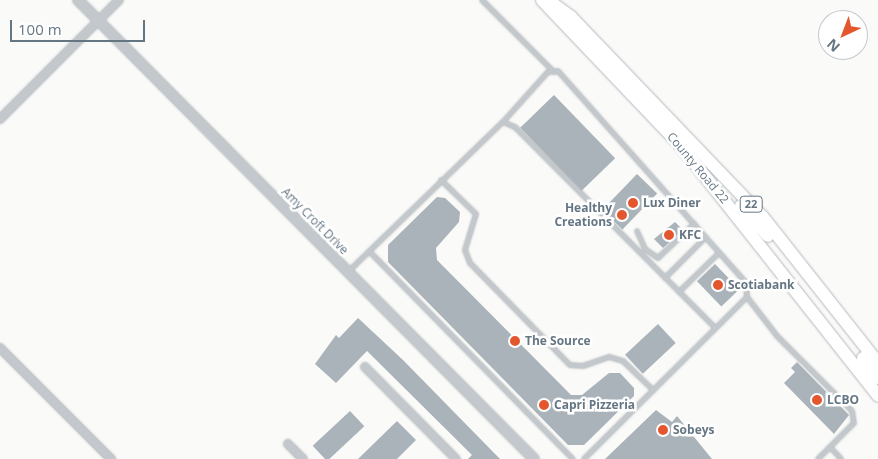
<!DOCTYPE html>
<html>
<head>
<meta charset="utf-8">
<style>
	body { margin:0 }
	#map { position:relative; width:878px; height:459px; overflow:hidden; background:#fafaf8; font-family:"Open Sans",sans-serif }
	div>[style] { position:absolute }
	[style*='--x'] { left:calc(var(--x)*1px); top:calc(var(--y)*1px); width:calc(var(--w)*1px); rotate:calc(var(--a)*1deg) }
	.building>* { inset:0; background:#aab3b9; transform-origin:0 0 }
	.roads { filter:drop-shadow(0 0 1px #b5babe) drop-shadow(0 0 1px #b5babe) }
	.service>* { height:4px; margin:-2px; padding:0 2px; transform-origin:2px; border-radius:2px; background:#c3c8cc }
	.minor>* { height:8px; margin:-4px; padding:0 4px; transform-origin:4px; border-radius:4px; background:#c3c8cc }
	.tertiary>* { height:10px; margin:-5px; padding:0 5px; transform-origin:5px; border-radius:5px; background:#c3c8cc }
	.primary>* { height:12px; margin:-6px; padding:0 6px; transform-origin:6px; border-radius:6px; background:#fff }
	.dots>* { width:14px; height:14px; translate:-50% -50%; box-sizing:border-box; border:2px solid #fff; border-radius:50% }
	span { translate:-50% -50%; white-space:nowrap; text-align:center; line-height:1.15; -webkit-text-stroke:5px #fff; paint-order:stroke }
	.shield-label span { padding:1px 4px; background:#fff; border:1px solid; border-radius:4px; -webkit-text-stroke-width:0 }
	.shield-label { font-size:11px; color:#657683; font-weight:700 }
	.street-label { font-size:12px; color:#657683 }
	.poi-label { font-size:12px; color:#657683; font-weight:700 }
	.left { translate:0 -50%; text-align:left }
	.right { translate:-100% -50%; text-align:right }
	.north { position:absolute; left:818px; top:10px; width:50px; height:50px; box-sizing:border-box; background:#fff; border:1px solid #c1c8cd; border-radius:50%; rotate:223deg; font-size:14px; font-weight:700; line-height:20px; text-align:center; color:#657683 }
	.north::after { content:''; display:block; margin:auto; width:18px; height:22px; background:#e4572e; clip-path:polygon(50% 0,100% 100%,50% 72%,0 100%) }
	.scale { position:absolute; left:10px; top:20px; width:135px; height:22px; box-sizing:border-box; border:2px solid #657683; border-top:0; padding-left:6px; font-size:15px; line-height:18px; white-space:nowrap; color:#657683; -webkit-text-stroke:4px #fff; paint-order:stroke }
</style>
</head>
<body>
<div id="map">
	<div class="building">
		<i style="left:554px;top:95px;width:88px;height:47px;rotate:46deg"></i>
		<i style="left:637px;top:174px;width:28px;height:50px;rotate:44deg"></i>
		<i style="clip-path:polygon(437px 197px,445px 198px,460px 212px,459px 222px,436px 248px,437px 260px,571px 395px,582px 395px,609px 373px,620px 373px,634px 388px,634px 396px,584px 445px,568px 445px,388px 262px,388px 245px)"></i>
		<i style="clip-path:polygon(675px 222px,683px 230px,663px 248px,654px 239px)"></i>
		<i style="left:715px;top:264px;width:35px;height:25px;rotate:46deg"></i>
		<i style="clip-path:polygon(358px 318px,403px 360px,500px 459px,468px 459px,472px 455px,367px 351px,336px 383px,315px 364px,336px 335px,339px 338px)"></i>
		<i style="left:658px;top:324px;width:26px;height:45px;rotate:47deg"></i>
		<i style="clip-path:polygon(797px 362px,849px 415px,834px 434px,784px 383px,795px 372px,791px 368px)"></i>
		<i style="clip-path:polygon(656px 410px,672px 422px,677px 416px,712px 459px,605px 459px)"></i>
		<i style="left:350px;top:411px;width:21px;height:51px;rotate:47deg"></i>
		<i style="clip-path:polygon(397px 421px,416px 440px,397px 459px,358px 459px)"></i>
	</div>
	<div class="roads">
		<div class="service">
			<i style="--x:482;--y:0;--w:102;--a:45"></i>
			<i style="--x:503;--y:122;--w:67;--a:-48"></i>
			<i style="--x:548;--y:72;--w:10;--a:-6"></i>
			<i style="--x:558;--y:71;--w:283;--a:48.4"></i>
			<i style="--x:746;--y:283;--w:14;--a:86"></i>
			<i style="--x:441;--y:180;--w:49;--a:44.2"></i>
			<i style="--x:476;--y:214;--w:38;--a:107"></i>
			<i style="--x:465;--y:250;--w:14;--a:69"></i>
			<i style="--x:470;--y:263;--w:143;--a:45.6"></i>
			<i style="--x:570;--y:365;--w:13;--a:4"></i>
			<i style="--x:583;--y:366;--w:28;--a:-19"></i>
			<i style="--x:609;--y:357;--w:15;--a:16"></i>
			<i style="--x:623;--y:361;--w:42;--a:44"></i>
			<i style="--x:637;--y:231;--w:20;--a:66"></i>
			<i style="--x:645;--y:249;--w:16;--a:35"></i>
			<i style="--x:658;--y:258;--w:50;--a:-43.4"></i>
			<i style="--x:370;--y:252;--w:290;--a:45.6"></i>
			<i style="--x:349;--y:271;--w:214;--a:-44.1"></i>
			<i style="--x:503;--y:122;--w:13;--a:23"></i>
			<i style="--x:515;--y:127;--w:284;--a:45.1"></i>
			<i style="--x:665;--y:278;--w:57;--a:-45"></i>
			<i style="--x:679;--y:292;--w:56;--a:-44.3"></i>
			<i style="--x:830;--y:447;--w:16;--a:47"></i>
			<i style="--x:584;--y:459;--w:230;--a:-44.8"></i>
			<i style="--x:747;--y:297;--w:49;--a:52.4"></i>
			<i style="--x:777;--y:336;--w:106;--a:45"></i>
			<i style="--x:852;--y:411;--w:12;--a:81"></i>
			<i style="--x:854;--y:423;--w:51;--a:135"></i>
		</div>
		<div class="minor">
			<i style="--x:0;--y:119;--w:168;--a:-45"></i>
			<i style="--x:0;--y:348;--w:157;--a:45"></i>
			<i style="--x:365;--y:367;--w:129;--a:45.3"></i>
			<i style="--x:288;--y:444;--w:21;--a:45"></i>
		</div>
		<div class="tertiary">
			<i style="--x:78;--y:0;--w:647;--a:45.19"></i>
		</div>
		<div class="primary">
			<i style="--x:542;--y:0;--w:202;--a:46.4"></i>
			<i style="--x:681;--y:146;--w:318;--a:51.7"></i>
			<i style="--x:548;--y:0;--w:29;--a:36"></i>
			<i style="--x:571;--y:17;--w:276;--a:46.2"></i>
			<i style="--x:762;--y:216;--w:187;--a:51.7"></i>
			<i style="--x:741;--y:206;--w:40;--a:48"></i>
			<i style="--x:863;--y:358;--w:25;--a:53"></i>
		</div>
	</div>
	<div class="dots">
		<i style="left:633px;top:203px;background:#e4572e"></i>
		<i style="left:622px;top:215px;background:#e4572e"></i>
		<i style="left:669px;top:235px;background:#e4572e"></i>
		<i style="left:718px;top:285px;background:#e4572e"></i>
		<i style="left:515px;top:341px;background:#e4572e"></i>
		<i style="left:817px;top:400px;background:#e4572e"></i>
		<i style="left:544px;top:405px;background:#e4572e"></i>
		<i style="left:663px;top:430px;background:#e4572e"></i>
	</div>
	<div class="shield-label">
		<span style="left:751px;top:204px">22</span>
	</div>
	<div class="street-label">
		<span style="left:698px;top:168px;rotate:50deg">County Road 22</span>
		<span style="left:315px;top:221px;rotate:45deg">Amy Croft Drive</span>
	</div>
	<div class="poi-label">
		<span class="left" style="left:643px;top:203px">Lux Diner</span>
		<span class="right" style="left:612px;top:215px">Healthy<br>Creations</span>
		<span class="left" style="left:679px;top:235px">KFC</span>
		<span class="left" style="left:728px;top:285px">Scotiabank</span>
		<span class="left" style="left:525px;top:341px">The Source</span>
		<span class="left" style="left:827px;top:400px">LCBO</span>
		<span class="left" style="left:554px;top:405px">Capri Pizzeria</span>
		<span class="left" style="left:673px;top:430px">Sobeys</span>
	</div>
	<div class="north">N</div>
	<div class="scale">100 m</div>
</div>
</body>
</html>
